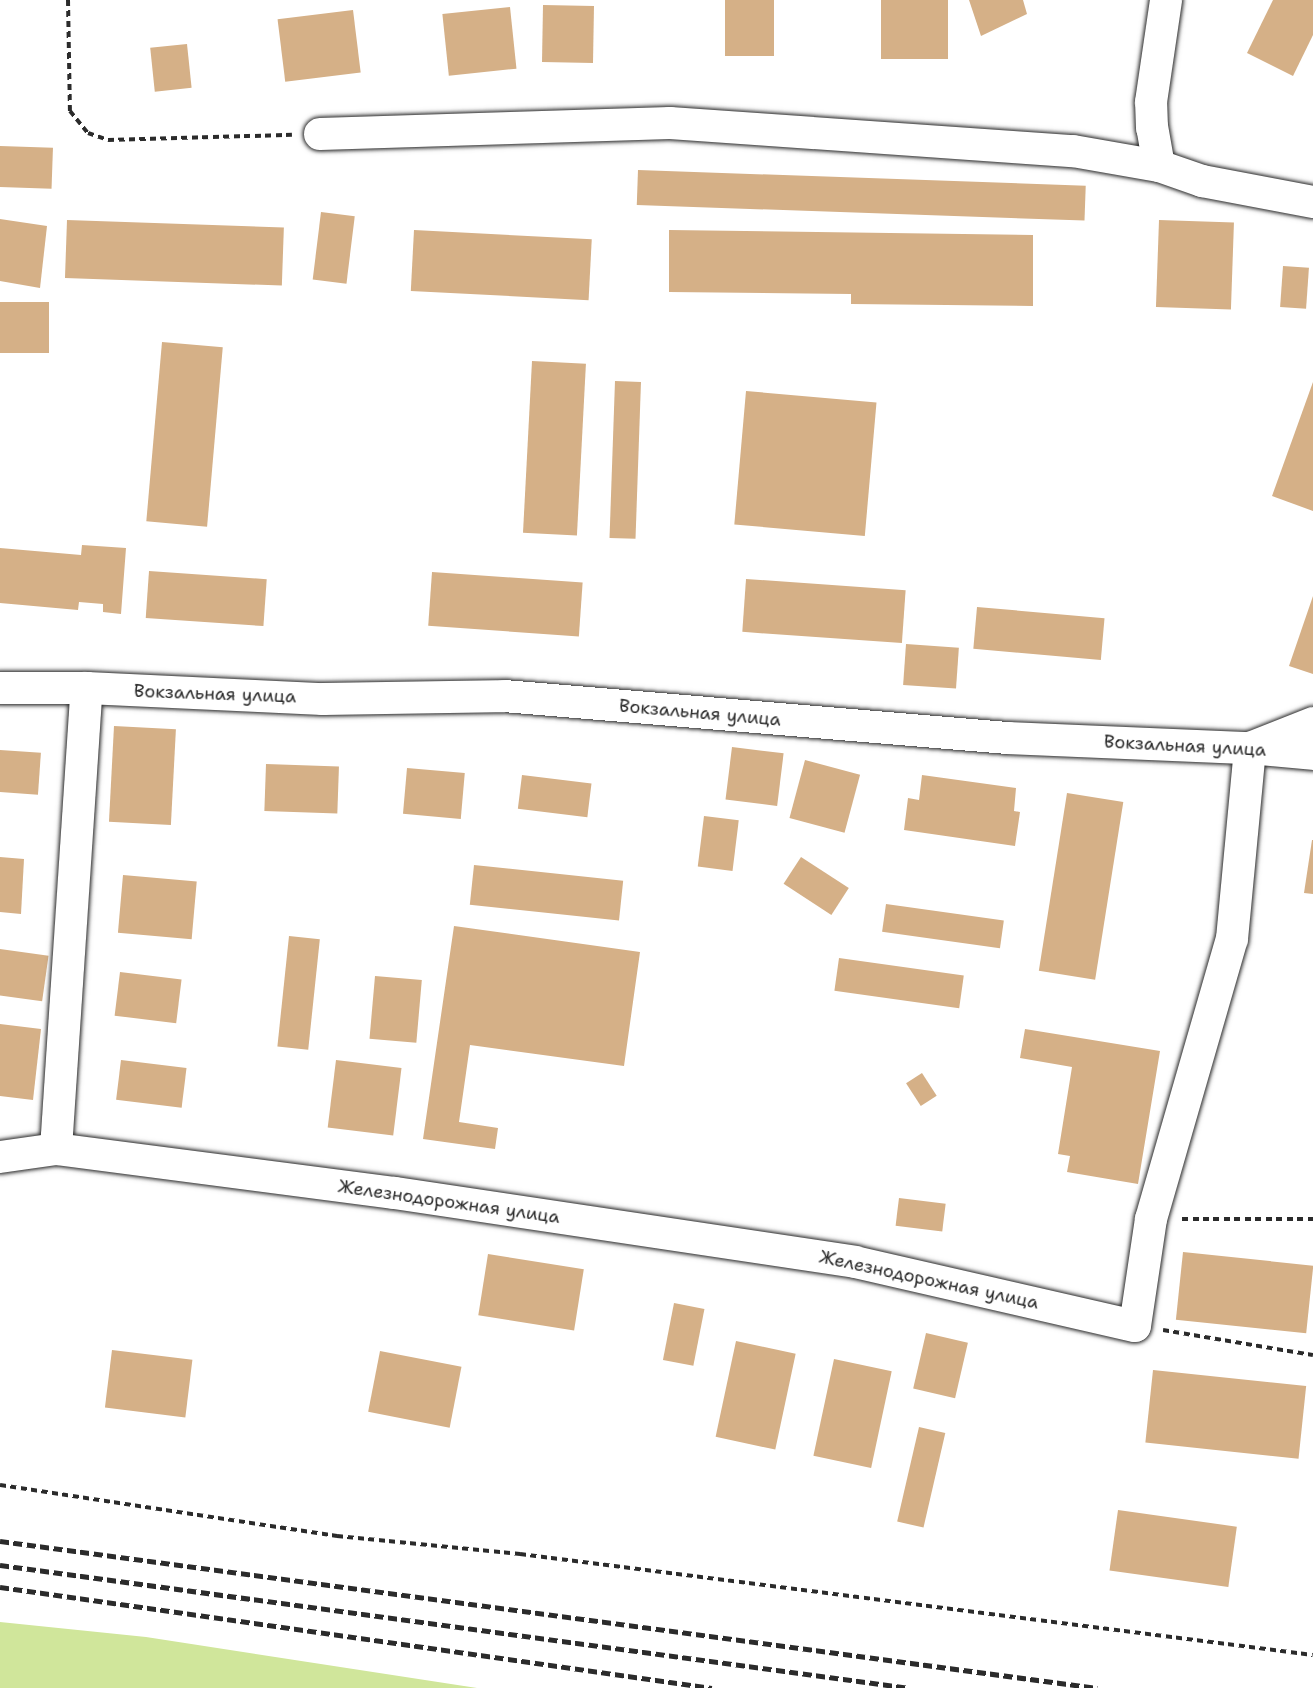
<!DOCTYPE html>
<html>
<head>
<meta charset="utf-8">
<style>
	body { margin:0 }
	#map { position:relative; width:1313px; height:1688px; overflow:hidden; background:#fff; font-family:"Shantell Sans",sans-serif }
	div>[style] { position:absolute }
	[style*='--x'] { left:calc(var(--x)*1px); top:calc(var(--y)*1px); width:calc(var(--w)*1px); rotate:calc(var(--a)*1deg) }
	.green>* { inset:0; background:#d0e69b }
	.building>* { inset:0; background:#d5b087; transform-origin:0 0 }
	.path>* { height:4px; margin-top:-2px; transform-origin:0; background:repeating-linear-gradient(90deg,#2b2b2b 0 6px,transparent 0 10.5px) }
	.roads { filter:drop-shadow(0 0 2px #2b2b2b) drop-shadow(0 0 2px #2b2b2b) }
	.street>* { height:32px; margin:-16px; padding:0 16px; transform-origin:16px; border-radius:16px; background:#fff }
	.rail>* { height:4.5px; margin-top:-2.25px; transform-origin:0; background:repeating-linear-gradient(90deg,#2b2b2b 0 9px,transparent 0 13.5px) }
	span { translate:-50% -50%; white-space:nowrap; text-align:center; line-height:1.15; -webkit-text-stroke:6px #fff; paint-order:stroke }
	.street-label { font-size:18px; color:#2b2b2b }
</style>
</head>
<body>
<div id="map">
	<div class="green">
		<i style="clip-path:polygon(0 1622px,146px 1637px,477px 1688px,0 1688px)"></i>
	</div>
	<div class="building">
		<i style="left:725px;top:0;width:49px;height:56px"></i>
		<i style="left:881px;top:0;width:67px;height:59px"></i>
		<i style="clip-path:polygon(969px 0,1023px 0,1027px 14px,981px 36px)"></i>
		<i style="clip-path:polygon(1273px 0,1313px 0,1313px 35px,1293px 76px,1247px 53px)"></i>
		<i style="left:543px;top:5px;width:51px;height:57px;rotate:1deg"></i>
		<i style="left:510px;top:7px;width:62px;height:68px;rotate:84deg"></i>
		<i style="left:353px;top:10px;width:63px;height:76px;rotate:83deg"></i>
		<i style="left:187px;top:44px;width:44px;height:37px;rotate:84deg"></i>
		<i style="left:0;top:146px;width:53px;height:41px;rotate:2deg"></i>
		<i style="left:638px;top:170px;width:448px;height:35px;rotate:2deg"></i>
		<i style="left:321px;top:212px;width:34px;height:68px;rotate:7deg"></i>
		<i style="clip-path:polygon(0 219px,47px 226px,40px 288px,0 281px)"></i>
		<i style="left:67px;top:220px;width:217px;height:58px;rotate:2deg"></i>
		<i style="left:1159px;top:220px;width:75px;height:87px;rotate:2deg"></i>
		<i style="left:414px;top:230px;width:178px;height:61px;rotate:3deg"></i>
		<i style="clip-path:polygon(669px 230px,1033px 235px,1033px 306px,851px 304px,851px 294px,669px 292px)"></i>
		<i style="left:1283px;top:266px;width:26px;height:41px;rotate:4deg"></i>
		<i style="left:0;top:302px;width:49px;height:51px"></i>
		<i style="left:162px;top:342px;width:61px;height:180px;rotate:5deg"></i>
		<i style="left:532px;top:361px;width:54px;height:172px;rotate:3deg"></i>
		<i style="left:615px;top:381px;width:26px;height:157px;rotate:2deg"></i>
		<i style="clip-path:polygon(1313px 382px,1313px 511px,1272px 496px)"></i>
		<i style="left:746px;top:391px;width:131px;height:134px;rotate:5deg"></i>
		<i style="clip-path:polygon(82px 545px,126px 548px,121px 614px,103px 612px,103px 604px,79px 602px,78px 610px,0 603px,0 548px,81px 555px)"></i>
		<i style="left:149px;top:571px;width:118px;height:47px;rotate:4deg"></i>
		<i style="left:432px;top:572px;width:151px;height:54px;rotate:4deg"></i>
		<i style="left:746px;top:579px;width:160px;height:53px;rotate:4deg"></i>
		<i style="clip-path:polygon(1313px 596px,1313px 674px,1289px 666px)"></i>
		<i style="left:977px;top:607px;width:128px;height:42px;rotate:5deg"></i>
		<i style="left:906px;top:644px;width:53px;height:41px;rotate:4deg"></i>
		<i style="left:114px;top:726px;width:62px;height:96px;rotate:3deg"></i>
		<i style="left:732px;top:747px;width:52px;height:53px;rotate:7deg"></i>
		<i style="left:0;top:750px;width:41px;height:42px;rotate:4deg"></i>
		<i style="left:805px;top:760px;width:57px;height:60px;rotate:15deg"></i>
		<i style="left:266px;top:764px;width:73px;height:47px;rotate:2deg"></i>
		<i style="left:407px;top:768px;width:58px;height:46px;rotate:5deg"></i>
		<i style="left:522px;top:775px;width:70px;height:34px;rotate:7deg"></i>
		<i style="clip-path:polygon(922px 775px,1016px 788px,1014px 811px,1020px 812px,1015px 846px,904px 830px,908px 798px,919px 800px)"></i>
		<i style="left:1067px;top:793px;width:57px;height:180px;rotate:9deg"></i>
		<i style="left:704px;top:816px;width:35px;height:51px;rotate:7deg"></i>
		<i style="clip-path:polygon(1312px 840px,1313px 840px,1313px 894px,1304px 893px)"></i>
		<i style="clip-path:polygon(0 857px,24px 859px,21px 914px,0 912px)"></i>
		<i style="left:801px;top:857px;width:57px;height:32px;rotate:33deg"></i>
		<i style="left:474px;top:865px;width:150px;height:40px;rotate:6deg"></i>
		<i style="left:123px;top:875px;width:74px;height:58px;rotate:5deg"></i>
		<i style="left:886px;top:904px;width:119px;height:28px;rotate:8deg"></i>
		<i style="clip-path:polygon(454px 926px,640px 952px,624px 1066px,470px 1045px,459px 1122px,498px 1128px,495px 1149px,423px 1139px)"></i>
		<i style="left:289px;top:936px;width:31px;height:111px;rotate:6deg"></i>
		<i style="left:0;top:949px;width:49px;height:46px;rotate:8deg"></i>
		<i style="left:839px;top:958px;width:126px;height:33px;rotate:8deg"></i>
		<i style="left:120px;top:972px;width:62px;height:44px;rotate:7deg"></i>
		<i style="left:375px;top:976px;width:47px;height:63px;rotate:5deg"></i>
		<i style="clip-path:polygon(0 1024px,41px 1029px,33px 1100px,0 1096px)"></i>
		<i style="clip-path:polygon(1025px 1029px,1160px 1051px,1138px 1184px,1067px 1172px,1070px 1156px,1058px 1154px,1072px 1067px,1020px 1058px)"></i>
		<i style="left:121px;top:1060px;width:66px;height:40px;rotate:7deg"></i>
		<i style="left:336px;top:1060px;width:66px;height:68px;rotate:7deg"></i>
		<i style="left:922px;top:1073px;width:27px;height:19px;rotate:57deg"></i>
		<i style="left:899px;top:1198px;width:47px;height:28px;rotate:7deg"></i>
		<i style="left:1183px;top:1252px;width:131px;height:68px;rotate:6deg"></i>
		<i style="left:488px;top:1254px;width:97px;height:62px;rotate:9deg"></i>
		<i style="left:674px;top:1303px;width:31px;height:58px;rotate:11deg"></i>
		<i style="left:926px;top:1333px;width:43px;height:57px;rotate:13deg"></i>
		<i style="left:736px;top:1341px;width:61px;height:98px;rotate:12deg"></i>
		<i style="left:112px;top:1350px;width:81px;height:58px;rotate:7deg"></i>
		<i style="left:380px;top:1351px;width:83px;height:62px;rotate:11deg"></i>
		<i style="left:834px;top:1359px;width:59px;height:99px;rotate:12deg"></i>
		<i style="left:1153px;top:1370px;width:154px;height:73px;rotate:6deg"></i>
		<i style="left:919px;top:1427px;width:27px;height:97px;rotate:13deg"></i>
		<i style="left:1118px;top:1510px;width:120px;height:61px;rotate:8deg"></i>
	</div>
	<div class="path">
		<i style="--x:68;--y:0;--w:111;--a:89"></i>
		<i style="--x:70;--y:111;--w:28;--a:51"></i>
		<i style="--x:88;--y:133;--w:21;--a:19"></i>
		<i style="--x:108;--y:140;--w:184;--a:-1.6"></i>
		<i style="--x:1182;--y:1219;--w:131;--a:0"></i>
		<i style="--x:1163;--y:1330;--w:152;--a:9.5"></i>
		<i style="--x:0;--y:1485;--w:341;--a:8.6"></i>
		<i style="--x:337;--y:1536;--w:184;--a:5.6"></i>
		<i style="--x:520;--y:1554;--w:799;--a:7.26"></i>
	</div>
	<div class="roads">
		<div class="street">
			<i style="--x:320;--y:134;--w:350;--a:-1.8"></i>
			<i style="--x:670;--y:123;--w:404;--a:4"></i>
			<i style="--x:1073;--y:151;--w:87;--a:9.9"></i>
			<i style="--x:1159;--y:166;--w:46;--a:19.2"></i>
			<i style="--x:1202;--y:181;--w:113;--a:10.7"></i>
			<i style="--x:1159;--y:166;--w:39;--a:-100"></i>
			<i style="--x:1152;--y:128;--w:26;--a:-92"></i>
			<i style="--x:1151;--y:102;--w:103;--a:-81.6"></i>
			<i style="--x:0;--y:688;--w:87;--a:0"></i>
			<i style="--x:87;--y:688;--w:236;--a:2.7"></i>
			<i style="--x:323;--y:699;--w:181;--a:-0.9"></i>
			<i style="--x:504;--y:696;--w:505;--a:4.77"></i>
			<i style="--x:1007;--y:738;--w:243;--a:2.4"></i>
			<i style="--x:1250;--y:748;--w:63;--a:5.4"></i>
			<i style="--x:56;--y:1149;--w:462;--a:-86.2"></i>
			<i style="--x:0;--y:1157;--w:57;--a:-8.1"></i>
			<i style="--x:56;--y:1149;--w:342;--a:7.4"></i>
			<i style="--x:395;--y:1193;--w:465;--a:8.5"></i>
			<i style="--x:855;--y:1262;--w:287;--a:12.9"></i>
			<i style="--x:1135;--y:1326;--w:108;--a:-81.5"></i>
			<i style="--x:1151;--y:1219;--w:291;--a:-73.9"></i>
			<i style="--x:1232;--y:939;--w:192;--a:-84.6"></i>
			<i style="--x:1250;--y:748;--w:68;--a:-21.6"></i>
		</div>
	</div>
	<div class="rail">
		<i style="--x:0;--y:1541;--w:1107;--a:7.63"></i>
		<i style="--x:0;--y:1565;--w:918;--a:7.7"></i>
		<i style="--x:0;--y:1587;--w:719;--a:8.07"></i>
	</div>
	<div class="street-label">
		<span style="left:215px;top:694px;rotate:2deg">Вокзальная улица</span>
		<span style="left:700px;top:713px;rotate:5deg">Вокзальная улица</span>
		<span style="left:1185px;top:746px;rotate:3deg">Вокзальная улица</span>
		<span style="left:449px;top:1202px;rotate:8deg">Железнодорожная улица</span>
		<span style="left:929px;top:1280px;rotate:12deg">Железнодорожная улица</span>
	</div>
</div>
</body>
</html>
